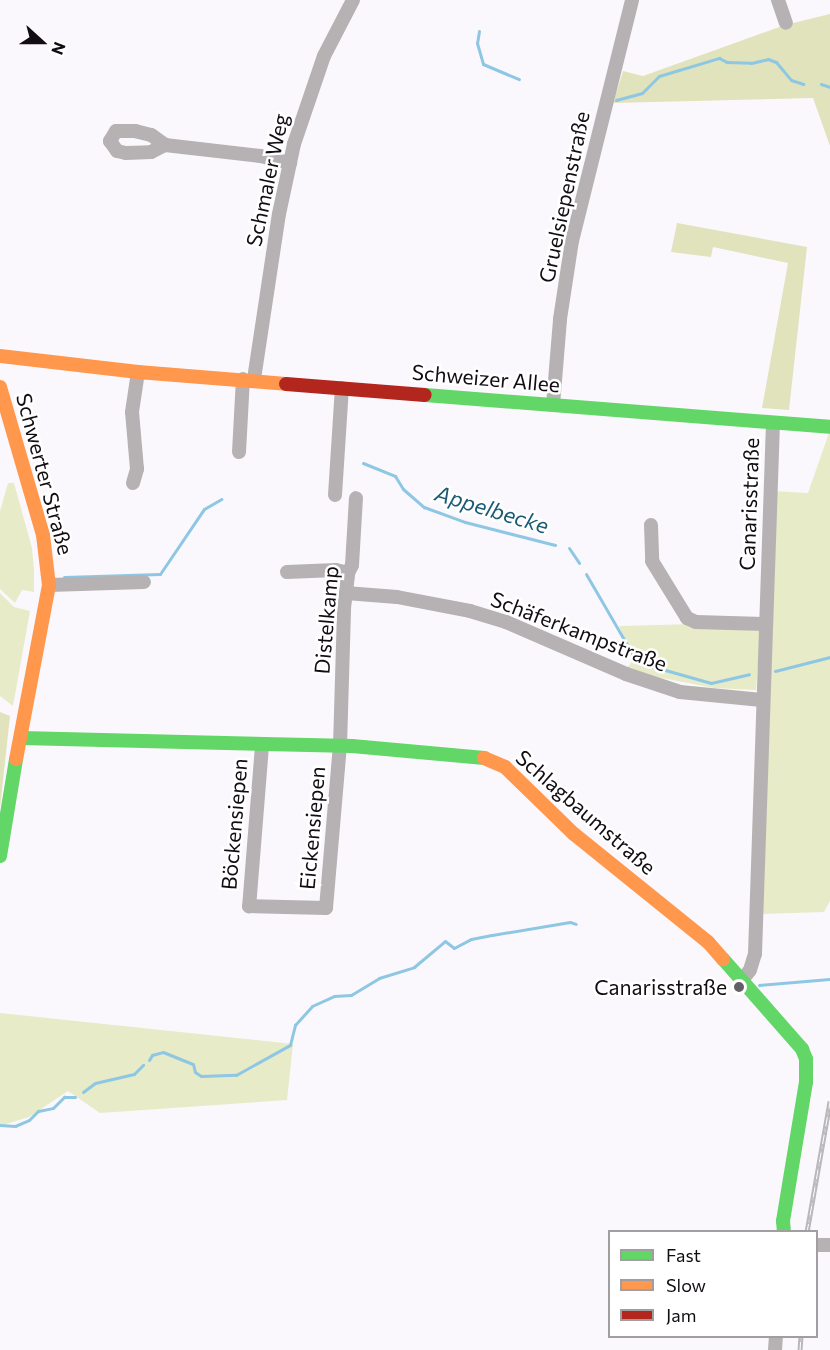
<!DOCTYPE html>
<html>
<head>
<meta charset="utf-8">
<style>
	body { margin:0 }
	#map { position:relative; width:830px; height:1350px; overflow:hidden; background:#fbf8fd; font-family:Commissioner,sans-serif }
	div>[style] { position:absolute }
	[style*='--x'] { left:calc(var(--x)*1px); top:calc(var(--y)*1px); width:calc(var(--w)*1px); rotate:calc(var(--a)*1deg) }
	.green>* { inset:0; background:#e7ebc8 }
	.forest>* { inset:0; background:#e0e3bc }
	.stream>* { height:3px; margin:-1.5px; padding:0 1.5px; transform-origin:1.5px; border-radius:1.5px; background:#8ec7e4 }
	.street>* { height:14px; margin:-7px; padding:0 7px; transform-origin:7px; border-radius:7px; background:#b6b2b3 }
	.fast>* { height:14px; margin:-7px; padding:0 7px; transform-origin:7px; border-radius:7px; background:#63d668 }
	.slow>* { height:14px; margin:-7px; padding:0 7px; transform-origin:7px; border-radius:7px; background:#ff974d }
	.jam>* { height:14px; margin:-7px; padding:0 7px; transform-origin:7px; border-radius:7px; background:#b3261e }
	.rail>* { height:5px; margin-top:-2.5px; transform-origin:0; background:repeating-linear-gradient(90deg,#fff 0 9px,#bab7ba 0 18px); box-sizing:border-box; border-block:2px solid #bab7ba }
	.dots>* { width:16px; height:16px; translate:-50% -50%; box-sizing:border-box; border:3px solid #fff; border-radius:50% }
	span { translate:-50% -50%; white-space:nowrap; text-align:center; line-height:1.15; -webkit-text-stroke:5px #fff; paint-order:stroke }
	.street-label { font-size:21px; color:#110d13 }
	.poi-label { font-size:21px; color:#110d13 }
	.right { translate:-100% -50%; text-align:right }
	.water-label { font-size:22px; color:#1a5a75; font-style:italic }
	.legend { position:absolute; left:608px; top:1230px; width:210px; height:108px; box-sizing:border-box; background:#fff; border:2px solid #a09ea1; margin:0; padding:8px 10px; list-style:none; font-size:18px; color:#110d13 }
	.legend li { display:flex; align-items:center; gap:12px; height:30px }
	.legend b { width:30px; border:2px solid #a09ea1 }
	.north { position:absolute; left:12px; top:12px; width:60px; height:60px; -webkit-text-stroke:4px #fff; paint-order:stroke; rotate:111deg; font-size:16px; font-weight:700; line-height:24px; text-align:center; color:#110d13 }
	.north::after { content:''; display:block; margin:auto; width:21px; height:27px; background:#110d13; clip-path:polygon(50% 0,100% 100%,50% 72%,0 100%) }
</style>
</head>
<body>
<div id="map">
	<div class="green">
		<i style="clip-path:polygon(830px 430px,830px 901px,824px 912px,760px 914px,772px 491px,808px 493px)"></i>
		<i style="clip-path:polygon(8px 483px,14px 483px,32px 548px,34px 569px,34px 592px,22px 590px,15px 603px,0 589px,0 511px)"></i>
		<i style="clip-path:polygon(0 593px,14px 607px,30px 611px,13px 706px,0 696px)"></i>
		<i style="clip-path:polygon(695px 624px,761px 625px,756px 690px,714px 688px,625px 671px,633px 660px,619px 626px)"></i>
		<i style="clip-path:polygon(0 1013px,293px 1044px,287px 1100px,100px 1113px,68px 1091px,29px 1117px,0 1126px)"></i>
	</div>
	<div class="forest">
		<i style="clip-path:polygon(830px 14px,830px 146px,813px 98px,613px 103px,623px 71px,643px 76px,785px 25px)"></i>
		<i style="clip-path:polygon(677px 223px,807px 247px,789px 410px,762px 408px,788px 263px,713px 247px,711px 257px,671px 252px)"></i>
		<i style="clip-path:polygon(0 712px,10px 716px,0 808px)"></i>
	</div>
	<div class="stream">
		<i style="--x:479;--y:31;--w:12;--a:99"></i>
		<i style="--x:477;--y:43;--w:22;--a:74"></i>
		<i style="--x:483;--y:64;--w:39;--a:23"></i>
		<i style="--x:821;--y:84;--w:9;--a:18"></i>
		<i style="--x:616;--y:100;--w:27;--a:-15"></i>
		<i style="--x:642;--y:93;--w:24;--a:-45"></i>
		<i style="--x:659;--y:76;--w:63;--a:-16.7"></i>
		<i style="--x:719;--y:58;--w:9;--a:27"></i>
		<i style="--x:727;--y:62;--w:24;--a:2"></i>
		<i style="--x:751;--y:63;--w:17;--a:-13"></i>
		<i style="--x:768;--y:59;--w:9;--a:21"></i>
		<i style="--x:776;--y:62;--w:23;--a:50"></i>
		<i style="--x:791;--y:80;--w:13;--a:18"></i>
		<i style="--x:363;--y:463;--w:35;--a:22"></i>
		<i style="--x:395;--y:476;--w:15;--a:58"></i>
		<i style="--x:403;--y:489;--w:28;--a:41"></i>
		<i style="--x:424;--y:507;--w:44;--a:20.1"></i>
		<i style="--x:465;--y:522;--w:93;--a:14.3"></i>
		<i style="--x:569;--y:548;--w:18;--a:56"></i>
		<i style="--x:586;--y:574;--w:102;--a:59.9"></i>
		<i style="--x:637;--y:662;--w:77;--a:15.8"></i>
		<i style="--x:711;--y:683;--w:39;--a:-13"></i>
		<i style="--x:64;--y:577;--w:96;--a:-1.8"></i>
		<i style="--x:160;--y:574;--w:78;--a:-55.9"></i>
		<i style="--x:204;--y:509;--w:20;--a:-30"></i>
		<i style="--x:775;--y:671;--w:57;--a:-14.3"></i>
		<i style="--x:759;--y:985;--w:71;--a:-4.8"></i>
		<i style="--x:149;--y:1060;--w:6;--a:-59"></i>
		<i style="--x:152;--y:1055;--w:11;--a:-15"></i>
		<i style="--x:163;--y:1052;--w:32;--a:22"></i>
		<i style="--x:193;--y:1064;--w:8;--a:76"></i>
		<i style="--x:195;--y:1072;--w:7;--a:34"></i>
		<i style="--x:201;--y:1076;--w:35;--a:-2"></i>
		<i style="--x:236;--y:1075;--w:62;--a:-29.1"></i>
		<i style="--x:290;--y:1045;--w:21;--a:-76"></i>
		<i style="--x:295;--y:1025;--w:25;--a:-48"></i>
		<i style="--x:312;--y:1006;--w:24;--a:-24"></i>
		<i style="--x:334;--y:996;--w:17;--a:-3"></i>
		<i style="--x:351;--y:995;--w:33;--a:-31"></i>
		<i style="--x:379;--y:978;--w:37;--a:-17"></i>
		<i style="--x:414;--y:967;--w:40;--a:-40"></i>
		<i style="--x:445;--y:941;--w:11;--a:38"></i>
		<i style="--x:454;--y:948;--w:19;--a:-28"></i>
		<i style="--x:471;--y:939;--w:21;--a:-11"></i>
		<i style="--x:492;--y:935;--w:79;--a:-9.5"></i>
		<i style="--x:570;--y:922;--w:6;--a:18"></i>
		<i style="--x:83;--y:1092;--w:15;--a:-37"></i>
		<i style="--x:95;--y:1083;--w:40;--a:-13"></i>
		<i style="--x:134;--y:1074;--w:13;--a:-45"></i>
		<i style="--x:0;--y:1125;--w:15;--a:4"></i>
		<i style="--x:15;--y:1126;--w:15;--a:-23"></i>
		<i style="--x:29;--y:1120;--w:13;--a:-45"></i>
		<i style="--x:38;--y:1111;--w:15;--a:-11"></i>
		<i style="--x:53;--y:1108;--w:16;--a:-45"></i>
		<i style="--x:64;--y:1097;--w:11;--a:0"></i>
	</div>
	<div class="street">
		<i style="--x:778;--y:0;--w:24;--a:71"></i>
		<i style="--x:165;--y:145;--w:17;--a:-144"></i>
		<i style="--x:151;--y:135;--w:16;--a:-166"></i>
		<i style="--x:135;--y:131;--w:19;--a:180"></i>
		<i style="--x:116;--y:131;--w:12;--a:121"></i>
		<i style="--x:110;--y:141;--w:12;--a:55"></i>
		<i style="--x:117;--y:151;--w:9;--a:13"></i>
		<i style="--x:126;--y:153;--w:25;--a:-2"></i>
		<i style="--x:151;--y:152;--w:16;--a:-27"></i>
		<i style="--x:165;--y:145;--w:96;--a:6.6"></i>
		<i style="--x:260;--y:156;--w:31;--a:13"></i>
		<i style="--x:254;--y:379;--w:167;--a:-81.4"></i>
		<i style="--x:279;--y:214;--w:72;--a:-77.9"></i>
		<i style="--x:294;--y:144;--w:93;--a:-71.2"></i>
		<i style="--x:324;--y:56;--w:63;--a:-62.6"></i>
		<i style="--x:553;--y:405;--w:86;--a:-85.3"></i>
		<i style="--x:560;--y:319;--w:79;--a:-81.3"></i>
		<i style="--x:572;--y:241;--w:248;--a:-76"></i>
		<i style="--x:239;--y:452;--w:73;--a:-86.9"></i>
		<i style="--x:133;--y:483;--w:15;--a:-74"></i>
		<i style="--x:137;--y:469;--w:57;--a:-95"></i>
		<i style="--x:132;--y:412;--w:40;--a:-81.5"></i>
		<i style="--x:335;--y:495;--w:107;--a:-86.3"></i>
		<i style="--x:651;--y:525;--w:36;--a:88"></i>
		<i style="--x:652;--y:561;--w:67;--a:58.4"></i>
		<i style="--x:687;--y:618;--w:10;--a:24"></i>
		<i style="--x:696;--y:622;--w:69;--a:1.7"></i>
		<i style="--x:287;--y:572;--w:49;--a:-2.3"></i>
		<i style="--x:336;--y:570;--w:12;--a:14"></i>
		<i style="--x:49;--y:585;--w:95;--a:-1.8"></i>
		<i style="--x:346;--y:593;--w:51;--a:4.5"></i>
		<i style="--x:397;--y:597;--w:74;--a:10.9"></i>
		<i style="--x:470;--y:611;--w:38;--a:17"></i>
		<i style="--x:506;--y:622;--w:131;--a:23.4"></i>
		<i style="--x:626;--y:674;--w:57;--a:18.4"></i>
		<i style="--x:680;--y:692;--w:82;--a:5.6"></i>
		<i style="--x:262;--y:746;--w:161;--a:94.6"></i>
		<i style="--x:249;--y:906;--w:77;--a:1.5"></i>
		<i style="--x:326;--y:908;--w:163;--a:-85.1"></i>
		<i style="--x:340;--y:746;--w:138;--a:-88.3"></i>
		<i style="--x:344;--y:608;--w:35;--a:-83"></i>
		<i style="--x:348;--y:573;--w:9;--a:-63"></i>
		<i style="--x:352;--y:565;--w:67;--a:-86.6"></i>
		<i style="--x:743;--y:979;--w:11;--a:-52"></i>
		<i style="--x:750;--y:970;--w:17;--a:-73"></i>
		<i style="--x:755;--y:954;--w:531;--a:-88.06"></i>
		<i style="--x:816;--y:1245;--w:14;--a:0"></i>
		<i style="--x:775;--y:1350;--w:14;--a:-86"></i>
	</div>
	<div class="fast">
		<i style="--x:425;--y:395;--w:406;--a:4.5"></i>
		<i style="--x:21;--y:738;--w:331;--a:1.4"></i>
		<i style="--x:352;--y:746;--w:133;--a:5.2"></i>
		<i style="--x:0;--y:856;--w:98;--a:-80.6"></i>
		<i style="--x:723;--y:959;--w:120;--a:48.7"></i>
		<i style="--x:802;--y:1049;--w:11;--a:68"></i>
		<i style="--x:806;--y:1059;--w:23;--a:90"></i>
		<i style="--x:806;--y:1082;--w:141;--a:99.4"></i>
		<i style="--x:783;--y:1221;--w:11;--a:85"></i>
	</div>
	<div class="slow">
		<i style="--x:0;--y:356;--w:139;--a:6.6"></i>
		<i style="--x:138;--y:372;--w:148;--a:4.6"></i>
		<i style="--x:0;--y:387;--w:154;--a:73.8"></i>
		<i style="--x:43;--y:535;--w:50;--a:83.2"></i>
		<i style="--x:49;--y:585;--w:177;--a:100.7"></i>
		<i style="--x:484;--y:758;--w:23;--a:23"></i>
		<i style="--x:505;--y:767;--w:96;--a:44.2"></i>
		<i style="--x:574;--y:834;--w:172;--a:38.9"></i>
		<i style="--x:708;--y:942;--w:23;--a:49"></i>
	</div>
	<div class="jam">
		<i style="--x:286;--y:384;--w:139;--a:4.5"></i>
	</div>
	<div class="rail">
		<i style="--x:807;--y:1232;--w:133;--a:-80"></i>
		<i style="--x:800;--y:1350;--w:14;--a:-86"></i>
	</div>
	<div class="dots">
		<i style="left:739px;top:987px;background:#635f65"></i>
	</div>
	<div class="street-label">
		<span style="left:267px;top:180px;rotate:-78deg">Schmaler Weg</span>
		<span style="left:564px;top:197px;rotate:-78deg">Gruelsiepenstraße</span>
		<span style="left:486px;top:378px;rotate:5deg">Schweizer Allee</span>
		<span style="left:45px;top:474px;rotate:75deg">Schwerter Straße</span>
		<span style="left:749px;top:504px;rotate:-88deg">Canarisstraße</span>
		<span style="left:326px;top:620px;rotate:-85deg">Distelkamp</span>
		<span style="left:579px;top:631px;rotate:21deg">Schäferkampstraße</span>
		<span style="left:586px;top:812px;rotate:41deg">Schlagbaumstraße</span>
		<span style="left:234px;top:824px;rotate:-85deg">Böckensiepen</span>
		<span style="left:312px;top:828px;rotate:-85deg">Eickensiepen</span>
	</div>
	<div class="poi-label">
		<span class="right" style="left:727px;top:987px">Canarisstraße</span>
	</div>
	<div class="water-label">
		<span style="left:492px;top:509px;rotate:17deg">Appelbecke</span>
	</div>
	<ul class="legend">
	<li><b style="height:8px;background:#63d668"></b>Fast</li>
	<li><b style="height:8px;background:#ff974d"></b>Slow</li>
	<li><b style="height:8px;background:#b3261e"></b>Jam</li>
	</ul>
	<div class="north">N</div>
</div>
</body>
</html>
